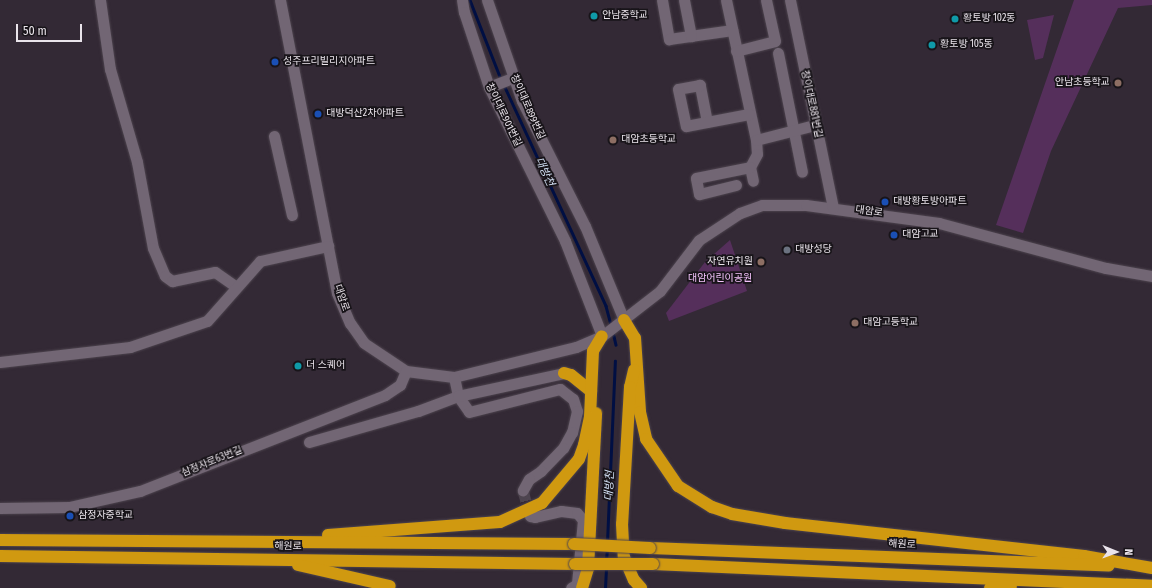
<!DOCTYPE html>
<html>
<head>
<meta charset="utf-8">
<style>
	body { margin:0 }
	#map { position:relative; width:1152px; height:588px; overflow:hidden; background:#332935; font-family:"Fira Sans Condensed","Noto Sans KR",sans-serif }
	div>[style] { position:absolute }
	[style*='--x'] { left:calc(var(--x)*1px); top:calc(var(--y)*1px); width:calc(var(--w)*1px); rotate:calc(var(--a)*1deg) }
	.green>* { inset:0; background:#552f5b }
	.stream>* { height:2.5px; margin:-1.25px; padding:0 1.25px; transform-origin:1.25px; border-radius:1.25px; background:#000f43 }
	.minor-tunnel>* { height:11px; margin-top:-5.5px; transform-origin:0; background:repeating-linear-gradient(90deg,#4e4550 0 11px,transparent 0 16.5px) }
	.roads { filter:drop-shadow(0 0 1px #4d444e) drop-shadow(0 0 1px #4d444e) }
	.minor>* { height:11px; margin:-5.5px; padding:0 5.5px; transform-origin:5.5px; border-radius:5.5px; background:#726674 }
	.highway>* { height:12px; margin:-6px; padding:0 6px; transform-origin:6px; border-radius:6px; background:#d09910 }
	.bridges { filter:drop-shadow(0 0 1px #4d444e) drop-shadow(0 0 1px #4d444e) }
	.highway-bridge>* { height:12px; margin:-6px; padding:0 6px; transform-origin:6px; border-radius:6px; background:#d09910 }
	.dots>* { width:11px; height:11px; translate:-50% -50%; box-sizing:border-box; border:2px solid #181419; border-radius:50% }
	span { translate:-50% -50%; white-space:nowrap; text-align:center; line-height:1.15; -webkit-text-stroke:3.5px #181419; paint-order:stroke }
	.poi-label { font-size:10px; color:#eae4eb }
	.left { translate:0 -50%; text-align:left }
	.right { translate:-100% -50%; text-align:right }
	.street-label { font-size:10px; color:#eae4eb }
	.park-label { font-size:10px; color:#f5c3fd }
	.water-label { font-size:11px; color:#d2dff3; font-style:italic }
	.north { position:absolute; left:1096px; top:532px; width:40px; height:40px; -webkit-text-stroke:3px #181419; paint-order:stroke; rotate:91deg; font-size:11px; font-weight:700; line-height:16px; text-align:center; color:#eae4eb }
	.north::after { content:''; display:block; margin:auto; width:14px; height:18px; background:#eae4eb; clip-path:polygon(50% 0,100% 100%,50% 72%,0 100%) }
	.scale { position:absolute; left:16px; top:24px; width:66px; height:18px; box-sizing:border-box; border:2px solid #eae4eb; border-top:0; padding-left:5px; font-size:12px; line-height:14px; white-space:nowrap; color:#eae4eb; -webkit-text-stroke:3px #181419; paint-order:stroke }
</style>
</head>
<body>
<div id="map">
	<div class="green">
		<i style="clip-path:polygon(1074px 0,1152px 0,1152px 5px,1118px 8px,1051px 151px,1023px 233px,996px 225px)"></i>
		<i style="clip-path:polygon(1054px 15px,1043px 58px,1035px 60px,1027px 20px)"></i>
		<i style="clip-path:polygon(730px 240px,747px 291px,669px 321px,666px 313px,705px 262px)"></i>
	</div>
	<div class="stream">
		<i style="--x:470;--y:0;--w:85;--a:68.6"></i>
		<i style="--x:504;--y:85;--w:243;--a:65.2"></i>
		<i style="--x:606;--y:306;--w:20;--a:75"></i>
		<i style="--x:613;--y:332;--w:13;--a:77"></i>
		<i style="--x:607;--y:542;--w:181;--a:-87.5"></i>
		<i style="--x:606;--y:560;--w:11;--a:-85"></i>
		<i style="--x:605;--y:588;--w:21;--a:-87"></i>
	</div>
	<div class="minor-tunnel">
		<i style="--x:523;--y:490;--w:27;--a:75"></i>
	</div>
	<div class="roads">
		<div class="minor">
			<i style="--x:100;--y:0;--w:70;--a:81.8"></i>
			<i style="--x:110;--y:69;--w:97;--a:73.8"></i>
			<i style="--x:137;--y:162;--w:87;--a:79.5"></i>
			<i style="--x:153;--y:248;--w:30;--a:67"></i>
			<i style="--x:165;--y:276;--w:9;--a:36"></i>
			<i style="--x:172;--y:281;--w:44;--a:-11.8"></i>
			<i style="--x:215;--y:272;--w:24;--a:35"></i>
			<i style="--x:280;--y:0;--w:298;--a:79"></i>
			<i style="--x:337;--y:293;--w:33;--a:67"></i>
			<i style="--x:350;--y:323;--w:24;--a:55"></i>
			<i style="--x:364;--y:343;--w:50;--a:33.7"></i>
			<i style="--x:406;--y:371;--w:48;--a:7.1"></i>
			<i style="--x:454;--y:377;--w:126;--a:-13.8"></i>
			<i style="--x:576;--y:347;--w:28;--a:-23"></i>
			<i style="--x:602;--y:336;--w:73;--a:-37.8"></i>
			<i style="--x:660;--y:291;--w:64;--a:-52.6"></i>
			<i style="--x:699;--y:240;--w:49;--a:-33.4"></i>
			<i style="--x:740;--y:213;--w:23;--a:-20"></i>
			<i style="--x:762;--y:205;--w:44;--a:0"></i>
			<i style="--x:806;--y:205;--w:134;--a:7.7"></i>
			<i style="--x:939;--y:223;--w:173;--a:15.1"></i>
			<i style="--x:1106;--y:268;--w:47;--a:9.9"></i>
			<i style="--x:462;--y:0;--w:12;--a:81"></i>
			<i style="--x:464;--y:12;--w:79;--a:71.6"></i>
			<i style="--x:489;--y:87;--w:172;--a:63.7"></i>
			<i style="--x:565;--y:241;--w:102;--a:68.7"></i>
			<i style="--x:487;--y:0;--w:107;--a:70.9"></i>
			<i style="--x:522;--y:101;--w:140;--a:63.3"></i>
			<i style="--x:585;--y:226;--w:102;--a:67.5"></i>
			<i style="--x:662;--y:0;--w:40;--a:80"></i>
			<i style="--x:669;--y:39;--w:64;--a:-8.1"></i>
			<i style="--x:684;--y:0;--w:37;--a:79"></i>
			<i style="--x:726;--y:0;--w:143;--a:77.9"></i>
			<i style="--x:756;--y:140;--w:14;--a:86"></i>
			<i style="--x:757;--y:154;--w:15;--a:118"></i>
			<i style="--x:750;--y:167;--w:14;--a:78"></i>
			<i style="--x:790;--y:0;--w:212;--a:78.3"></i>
			<i style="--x:736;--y:51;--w:40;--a:-14.4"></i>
			<i style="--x:775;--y:41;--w:42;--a:-102.4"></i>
			<i style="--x:778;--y:53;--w:121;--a:78.6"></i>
			<i style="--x:489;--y:87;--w:26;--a:-21"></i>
			<i style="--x:707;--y:122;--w:38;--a:-101"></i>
			<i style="--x:700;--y:85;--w:22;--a:170"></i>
			<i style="--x:678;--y:89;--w:38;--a:78"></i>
			<i style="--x:686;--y:126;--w:64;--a:-10.8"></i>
			<i style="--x:274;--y:136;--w:81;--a:77.2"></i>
			<i style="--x:756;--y:140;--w:61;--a:-14.3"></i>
			<i style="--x:736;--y:185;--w:38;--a:166"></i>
			<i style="--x:699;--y:194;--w:16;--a:-101"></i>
			<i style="--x:696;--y:178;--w:55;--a:-11.5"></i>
			<i style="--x:0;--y:362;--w:131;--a:-6.6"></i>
			<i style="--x:130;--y:347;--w:81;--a:-18.7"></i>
			<i style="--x:207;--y:321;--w:80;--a:-48.5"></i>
			<i style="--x:260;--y:261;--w:70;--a:-12.4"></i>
			<i style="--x:454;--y:377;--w:19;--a:78"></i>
			<i style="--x:458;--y:396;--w:19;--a:55"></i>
			<i style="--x:469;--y:412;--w:94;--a:-14.2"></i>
			<i style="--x:560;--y:389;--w:16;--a:38"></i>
			<i style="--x:573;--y:399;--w:13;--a:72"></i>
			<i style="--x:577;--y:411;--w:22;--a:103"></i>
			<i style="--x:572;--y:432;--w:18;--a:119"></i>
			<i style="--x:563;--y:448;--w:32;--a:134"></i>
			<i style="--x:541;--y:471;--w:14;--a:146"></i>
			<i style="--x:529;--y:479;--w:13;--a:119"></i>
			<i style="--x:309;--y:442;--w:113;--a:-15.9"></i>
			<i style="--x:418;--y:411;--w:43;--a:-20.6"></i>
			<i style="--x:458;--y:396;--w:108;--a:-12.2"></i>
			<i style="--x:0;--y:508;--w:69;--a:-0.8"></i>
			<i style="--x:69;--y:507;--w:73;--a:-12.7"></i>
			<i style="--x:140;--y:491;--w:263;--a:-21.4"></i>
			<i style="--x:385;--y:395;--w:18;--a:-34"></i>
			<i style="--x:400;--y:385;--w:15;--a:-67"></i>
			<i style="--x:530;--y:516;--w:5;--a:11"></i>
			<i style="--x:535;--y:517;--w:27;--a:-13"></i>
			<i style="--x:561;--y:511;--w:16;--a:7"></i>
			<i style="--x:577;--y:513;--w:9;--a:49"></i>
			<i style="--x:583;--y:520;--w:64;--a:95.4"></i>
			<i style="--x:577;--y:584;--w:7;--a:146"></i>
		</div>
		<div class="highway">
			<i style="--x:624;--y:320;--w:21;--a:59"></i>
			<i style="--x:635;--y:338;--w:74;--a:86.1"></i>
			<i style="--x:640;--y:412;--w:28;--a:77"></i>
			<i style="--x:646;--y:439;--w:57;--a:55.8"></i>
			<i style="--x:678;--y:486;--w:40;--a:32"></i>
			<i style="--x:712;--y:507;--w:21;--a:19"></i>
			<i style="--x:732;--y:514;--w:54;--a:9.6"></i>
			<i style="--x:785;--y:523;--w:301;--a:6.3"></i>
			<i style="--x:1084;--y:556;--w:69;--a:10"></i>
			<i style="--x:634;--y:370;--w:17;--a:103"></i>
			<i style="--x:630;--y:387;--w:137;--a:93.3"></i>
			<i style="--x:622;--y:524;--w:33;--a:87"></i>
			<i style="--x:624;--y:557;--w:25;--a:67"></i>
			<i style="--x:634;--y:580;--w:11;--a:49"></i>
			<i style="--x:564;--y:373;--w:7;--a:16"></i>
			<i style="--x:571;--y:375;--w:26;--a:39"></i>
			<i style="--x:328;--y:535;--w:172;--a:-4.3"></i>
			<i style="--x:500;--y:522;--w:46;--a:-24.3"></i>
			<i style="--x:542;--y:503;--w:57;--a:-49.9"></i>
			<i style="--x:579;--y:459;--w:15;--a:-70"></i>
			<i style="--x:584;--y:445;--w:29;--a:-78"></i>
			<i style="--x:590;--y:417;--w:66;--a:-87.4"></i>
			<i style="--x:593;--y:351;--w:17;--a:-59"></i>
			<i style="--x:0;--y:540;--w:574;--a:0.4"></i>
			<i style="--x:650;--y:548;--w:459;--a:2.2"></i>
			<i style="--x:0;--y:556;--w:575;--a:0.8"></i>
			<i style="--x:653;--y:564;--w:499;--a:2.5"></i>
			<i style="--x:298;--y:565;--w:94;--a:12.9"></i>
			<i style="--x:582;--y:588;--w:21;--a:-73"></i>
			<i style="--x:588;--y:568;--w:155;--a:-87"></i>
			<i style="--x:990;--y:588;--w:21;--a:-5"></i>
		</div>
	</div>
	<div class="bridges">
		<div class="highway-bridge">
			<i style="--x:574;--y:544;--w:76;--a:3"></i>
			<i style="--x:575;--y:564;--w:78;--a:0"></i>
		</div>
	</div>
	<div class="dots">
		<i style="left:594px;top:16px;background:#0f9aa8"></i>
		<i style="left:955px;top:19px;background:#0f9aa8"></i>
		<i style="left:932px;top:45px;background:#0f9aa8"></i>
		<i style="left:275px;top:62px;background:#1a4fb4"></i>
		<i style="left:1118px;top:83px;background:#8d6e63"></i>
		<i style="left:318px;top:114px;background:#1a4fb4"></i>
		<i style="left:613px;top:140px;background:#8d6e63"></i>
		<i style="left:885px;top:202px;background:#1a4fb4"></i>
		<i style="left:894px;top:235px;background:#1a4fb4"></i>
		<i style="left:787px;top:250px;background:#6b7280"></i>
		<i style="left:761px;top:262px;background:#8d6e63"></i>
		<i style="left:855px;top:323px;background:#8d6e63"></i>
		<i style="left:298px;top:366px;background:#0f9aa8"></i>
		<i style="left:70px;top:516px;background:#1a4fb4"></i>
	</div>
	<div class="poi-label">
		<span class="left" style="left:602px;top:16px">안남중학교</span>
		<span class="left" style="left:963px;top:19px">황토방 102동</span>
		<span class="left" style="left:940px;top:45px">황토방 105동</span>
		<span class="left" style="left:283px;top:62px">성주프리빌리지아파트</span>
		<span class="right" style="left:1110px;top:83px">안남초등학교</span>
		<span class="left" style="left:326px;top:114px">대방덕산2차아파트</span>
		<span class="left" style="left:621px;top:140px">대암초등학교</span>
		<span class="left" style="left:893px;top:202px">대방황토방아파트</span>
		<span class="left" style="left:902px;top:235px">대암고교</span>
		<span class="left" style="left:795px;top:250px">대방성당</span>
		<span class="right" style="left:753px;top:262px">자연유치원</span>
		<span class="left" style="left:863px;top:323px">대암고등학교</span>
		<span class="left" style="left:306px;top:366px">더 스퀘어</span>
		<span class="left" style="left:78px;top:516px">삼정자중학교</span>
	</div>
	<div class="street-label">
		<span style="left:811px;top:104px;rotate:78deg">창이대로881번길</span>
		<span style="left:527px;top:107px;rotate:66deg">창이대로899번길</span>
		<span style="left:503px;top:115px;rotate:64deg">창이대로901번길</span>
		<span style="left:869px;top:212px;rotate:8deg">대암로</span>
		<span style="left:341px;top:298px;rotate:71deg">대암로</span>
		<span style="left:212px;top:462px;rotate:-22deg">삼정자로63번길</span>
		<span style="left:902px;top:545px;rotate:3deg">해원로</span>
		<span style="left:288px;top:547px;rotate:1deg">해원로</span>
	</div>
	<div class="park-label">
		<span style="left:720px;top:279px">대암어린이공원</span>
	</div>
	<div class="water-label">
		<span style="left:544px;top:172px;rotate:65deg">대방천</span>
		<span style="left:610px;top:486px;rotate:-87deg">대방천</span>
	</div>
	<div class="north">N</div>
	<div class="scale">50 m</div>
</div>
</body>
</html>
